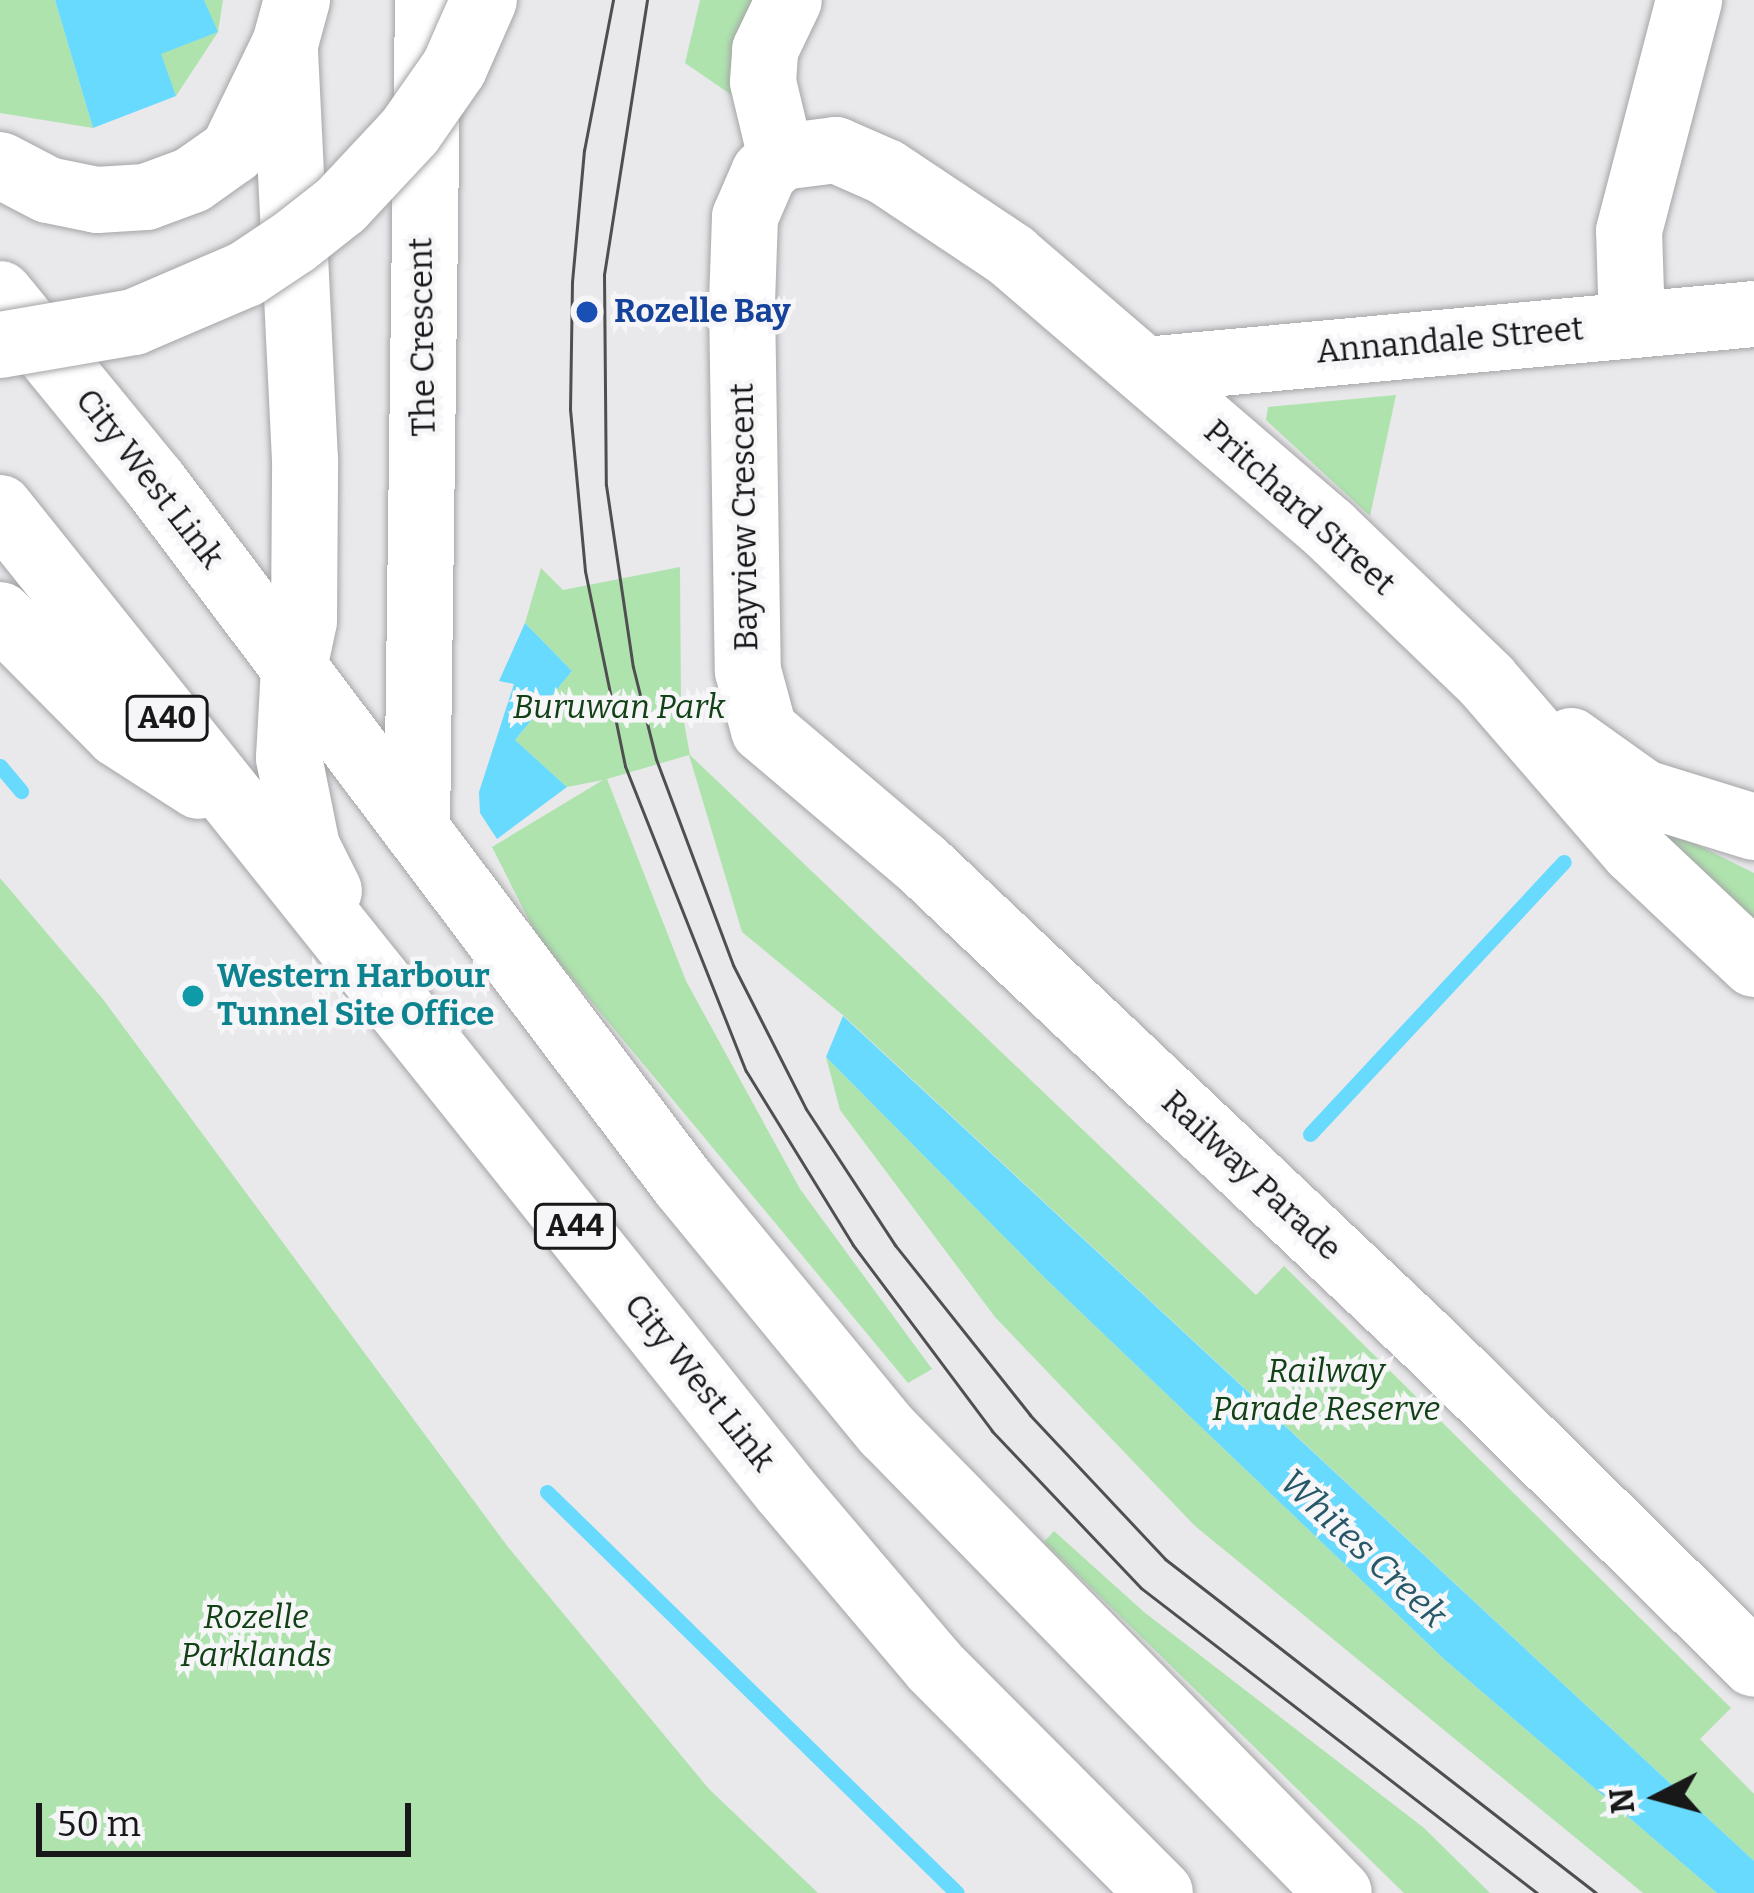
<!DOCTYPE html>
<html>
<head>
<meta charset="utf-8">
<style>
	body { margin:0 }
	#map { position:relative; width:1754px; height:1893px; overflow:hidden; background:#e9e8eb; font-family:Bitter,serif }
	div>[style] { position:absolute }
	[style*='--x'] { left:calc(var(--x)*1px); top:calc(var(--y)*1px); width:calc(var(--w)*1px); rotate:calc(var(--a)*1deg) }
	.green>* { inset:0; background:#aee3ae }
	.water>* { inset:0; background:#67dafe }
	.stream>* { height:15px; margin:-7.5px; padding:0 7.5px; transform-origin:7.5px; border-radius:7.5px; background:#67dafe }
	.roads { filter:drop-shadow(0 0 3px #a6a4a7) drop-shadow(0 0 3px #a6a4a7) }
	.minor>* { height:66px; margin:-33px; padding:0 33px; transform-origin:33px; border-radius:33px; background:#fff }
	.major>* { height:66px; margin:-33px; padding:0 33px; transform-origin:33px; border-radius:33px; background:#fff }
	.highway>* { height:66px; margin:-33px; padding:0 33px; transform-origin:33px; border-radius:33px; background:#fff }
	.tram>* { height:3px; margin:-1.5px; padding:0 1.5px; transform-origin:1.5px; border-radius:1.5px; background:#4f4e50 }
	.bridges { filter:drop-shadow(0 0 3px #a6a4a7) drop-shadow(0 0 3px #a6a4a7) }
	.highway-bridge>* { height:66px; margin:-33px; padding:0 33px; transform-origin:33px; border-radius:33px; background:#fff }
	.dots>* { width:33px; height:33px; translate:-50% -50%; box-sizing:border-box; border:6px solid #f6f5f8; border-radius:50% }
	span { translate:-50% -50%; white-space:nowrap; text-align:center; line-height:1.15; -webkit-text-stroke:9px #f6f5f8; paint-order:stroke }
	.shield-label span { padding:3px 9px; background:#f6f5f8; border:3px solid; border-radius:9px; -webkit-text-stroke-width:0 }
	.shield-label { font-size:30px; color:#191819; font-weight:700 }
	.transit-label { font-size:33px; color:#164399; font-weight:700 }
	.left { translate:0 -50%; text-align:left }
	.street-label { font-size:33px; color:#191819 }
	.park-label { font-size:33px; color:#124116; font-style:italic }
	.culture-label { font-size:33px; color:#0d838f; font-weight:700 }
	.water-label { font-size:36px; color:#275868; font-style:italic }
	.north { position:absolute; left:1598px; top:1737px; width:120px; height:120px; -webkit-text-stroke:9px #f6f5f8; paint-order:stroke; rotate:264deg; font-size:33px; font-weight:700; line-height:48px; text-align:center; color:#191819 }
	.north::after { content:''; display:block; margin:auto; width:42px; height:54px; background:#191819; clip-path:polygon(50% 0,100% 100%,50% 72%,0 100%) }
	.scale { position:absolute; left:36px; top:1803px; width:375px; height:54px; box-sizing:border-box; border:6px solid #191819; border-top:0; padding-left:15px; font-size:36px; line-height:42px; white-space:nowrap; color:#191819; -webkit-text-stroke:9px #f6f5f8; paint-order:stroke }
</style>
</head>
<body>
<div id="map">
	<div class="green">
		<i style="clip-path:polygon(0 0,55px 0,93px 128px,0 113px)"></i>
		<i style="clip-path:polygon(204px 0,223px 0,218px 32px,176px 96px,160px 54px,217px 32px)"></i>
		<i style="clip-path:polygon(700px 0,762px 0,733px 96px,685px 63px)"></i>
		<i style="clip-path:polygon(1396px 395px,1370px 516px,1266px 420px,1268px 407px)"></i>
		<i style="clip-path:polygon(680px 567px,681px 706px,690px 755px,1256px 1295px,1284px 1266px,1731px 1708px,1700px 1739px,1754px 1794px,1754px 1861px,844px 1016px,742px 932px,689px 755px,607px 779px,686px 981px,800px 1189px,932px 1369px,908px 1383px,537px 936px,492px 847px,603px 780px,567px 787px,515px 740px,572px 671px,525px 623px,541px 568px,563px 590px)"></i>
		<i style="clip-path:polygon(1617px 805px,1754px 873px,1754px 935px)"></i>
		<i style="clip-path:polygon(0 878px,102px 998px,508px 1547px,709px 1789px,818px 1893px,0 1893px)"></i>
		<i style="clip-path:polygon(826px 1057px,1047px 1280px,1445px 1660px,1717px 1893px,1643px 1893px,1195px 1526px,995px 1317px,840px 1110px)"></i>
		<i style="clip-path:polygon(1054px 1531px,1144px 1612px,1424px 1828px,1490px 1893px,1404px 1893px,1044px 1542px)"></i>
	</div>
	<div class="water">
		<i style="clip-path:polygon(55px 0,204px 0,218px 32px,161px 54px,176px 96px,93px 128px)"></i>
		<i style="clip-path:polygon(525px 623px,572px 671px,515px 740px,567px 787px,497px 839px,480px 813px,479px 792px,514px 684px,499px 681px)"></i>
		<i style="clip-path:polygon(843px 1016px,1754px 1861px,1754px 1893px,1717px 1893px,1445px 1660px,1047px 1280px,826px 1057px)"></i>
	</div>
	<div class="stream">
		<i style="--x:0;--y:766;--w:33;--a:50"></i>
		<i style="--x:1310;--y:1134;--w:372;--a:-47"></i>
		<i style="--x:547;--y:1492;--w:573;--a:44.36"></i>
	</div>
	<div class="roads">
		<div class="minor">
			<i style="--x:781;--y:157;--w:77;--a:-103.5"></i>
			<i style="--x:763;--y:82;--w:32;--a:-86"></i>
			<i style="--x:765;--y:50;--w:55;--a:-64.4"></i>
			<i style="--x:1632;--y:325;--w:94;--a:-91.8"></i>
			<i style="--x:1629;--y:231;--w:239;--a:-75.4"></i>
			<i style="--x:1145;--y:370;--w:612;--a:-5.25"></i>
			<i style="--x:1571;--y:741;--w:90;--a:35.5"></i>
			<i style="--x:1644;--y:793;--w:115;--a:17.2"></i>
			<i style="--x:1754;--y:964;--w:165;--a:-136.7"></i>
			<i style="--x:1634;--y:851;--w:226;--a:-130.9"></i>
			<i style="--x:1486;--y:680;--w:218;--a:-136.1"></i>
			<i style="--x:1329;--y:529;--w:418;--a:-139.3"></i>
			<i style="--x:1012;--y:256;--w:151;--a:-146.3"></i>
			<i style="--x:886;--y:172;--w:55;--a:-156.3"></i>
			<i style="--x:836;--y:150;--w:55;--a:172.7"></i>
			<i style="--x:781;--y:157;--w:23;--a:137"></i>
			<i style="--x:764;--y:173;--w:48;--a:113.4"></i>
			<i style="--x:745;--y:217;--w:85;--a:92"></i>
			<i style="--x:742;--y:302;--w:369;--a:89.1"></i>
			<i style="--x:748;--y:671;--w:61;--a:74.8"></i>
			<i style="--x:764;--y:730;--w:206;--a:40.3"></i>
			<i style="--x:921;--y:863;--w:705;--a:43.39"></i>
			<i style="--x:1433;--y:1347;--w:451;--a:44.6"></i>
		</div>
		<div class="major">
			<i style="--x:294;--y:668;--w:48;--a:-78"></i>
			<i style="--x:304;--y:621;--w:161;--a:-89.6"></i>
			<i style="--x:305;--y:460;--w:416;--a:-92.8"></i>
			<i style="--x:285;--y:44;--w:46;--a:-74.7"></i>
			<i style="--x:417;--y:830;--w:830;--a:-89.24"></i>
		</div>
		<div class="highway">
			<i style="--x:0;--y:165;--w:54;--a:27.5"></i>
			<i style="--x:48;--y:190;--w:50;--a:11.5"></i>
			<i style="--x:97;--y:200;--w:49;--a:-3.5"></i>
			<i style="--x:146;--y:197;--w:49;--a:-20.3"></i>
			<i style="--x:192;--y:180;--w:50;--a:-35.3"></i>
			<i style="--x:233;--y:151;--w:119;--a:-64.1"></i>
			<i style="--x:0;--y:294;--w:243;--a:50.7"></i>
			<i style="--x:154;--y:482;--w:878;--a:52.96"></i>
			<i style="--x:683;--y:1183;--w:321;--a:50.6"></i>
			<i style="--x:887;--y:1431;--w:646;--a:45.63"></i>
			<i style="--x:0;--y:508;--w:1257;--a:51.36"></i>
			<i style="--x:785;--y:1490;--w:231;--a:49.7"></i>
			<i style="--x:934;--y:1666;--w:320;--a:45.1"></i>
			<i style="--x:0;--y:615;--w:168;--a:45.2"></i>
			<i style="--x:118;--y:734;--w:96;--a:32.7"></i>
			<i style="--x:294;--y:668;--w:90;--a:93.2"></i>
			<i style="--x:289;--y:758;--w:91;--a:78.6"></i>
			<i style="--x:307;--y:847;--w:49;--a:63.4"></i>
		</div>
	</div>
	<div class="tram">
		<i style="--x:613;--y:0;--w:153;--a:100.9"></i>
		<i style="--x:584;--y:150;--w:133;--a:95.2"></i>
		<i style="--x:572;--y:282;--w:127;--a:90.9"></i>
		<i style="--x:570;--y:409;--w:163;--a:84.7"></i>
		<i style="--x:585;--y:571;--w:199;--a:78.4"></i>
		<i style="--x:625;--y:766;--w:328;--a:68.4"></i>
		<i style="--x:746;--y:1071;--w:204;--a:58.4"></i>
		<i style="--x:853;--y:1245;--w:232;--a:53.2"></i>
		<i style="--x:992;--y:1431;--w:216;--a:46.5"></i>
		<i style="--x:1141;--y:1588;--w:500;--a:37.6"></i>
		<i style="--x:647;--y:0;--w:277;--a:98.9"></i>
		<i style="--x:604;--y:274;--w:211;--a:89.5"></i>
		<i style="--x:606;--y:485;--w:184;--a:81.6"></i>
		<i style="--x:633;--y:667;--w:95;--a:76"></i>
		<i style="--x:656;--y:759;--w:220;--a:69.5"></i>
		<i style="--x:733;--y:965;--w:161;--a:63.1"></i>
		<i style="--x:806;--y:1109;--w:163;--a:56.8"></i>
		<i style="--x:895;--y:1245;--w:217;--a:51.5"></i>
		<i style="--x:1030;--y:1415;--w:197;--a:46.8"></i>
		<i style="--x:1165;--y:1559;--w:545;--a:37.77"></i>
	</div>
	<div class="bridges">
		<div class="highway-bridge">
			<i style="--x:0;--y:345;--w:136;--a:-9.7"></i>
			<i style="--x:134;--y:322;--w:122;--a:-23.2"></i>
			<i style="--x:246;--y:274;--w:58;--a:-33.7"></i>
			<i style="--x:294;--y:242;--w:60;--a:-38.2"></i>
			<i style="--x:341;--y:205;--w:101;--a:-47"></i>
			<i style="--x:410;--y:131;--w:77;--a:-55.1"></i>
			<i style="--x:454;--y:68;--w:74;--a:-66.2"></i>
		</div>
	</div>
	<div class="dots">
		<i style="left:587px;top:312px;background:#1a4fb4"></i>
		<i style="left:193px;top:996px;background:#0f9aa8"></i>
	</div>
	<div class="shield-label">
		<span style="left:167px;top:718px">A40</span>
		<span style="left:575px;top:1226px">A44</span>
	</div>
	<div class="transit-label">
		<span class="left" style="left:614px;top:312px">Rozelle Bay</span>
	</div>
	<div class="street-label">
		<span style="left:423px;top:337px;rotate:-91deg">The Crescent</span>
		<span style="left:1450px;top:341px;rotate:-5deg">Annandale Street</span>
		<span style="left:149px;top:479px;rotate:52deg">City West Link</span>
		<span style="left:1299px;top:508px;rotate:42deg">Pritchard Street</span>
		<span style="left:745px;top:517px;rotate:-91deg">Bayview Crescent</span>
		<span style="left:1251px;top:1176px;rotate:43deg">Railway Parade</span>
		<span style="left:699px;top:1383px;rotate:51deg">City West Link</span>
	</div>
	<div class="park-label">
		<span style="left:619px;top:708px">Buruwan Park</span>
		<span style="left:1326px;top:1391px">Railway<br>Parade Reserve</span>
		<span style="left:256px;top:1637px">Rozelle<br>Parklands</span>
	</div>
	<div class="culture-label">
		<span class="left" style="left:217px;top:996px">Western Harbour<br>Tunnel Site Office</span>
	</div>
	<div class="water-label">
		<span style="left:1363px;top:1549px;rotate:43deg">Whites Creek</span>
	</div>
	<div class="north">N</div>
	<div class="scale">50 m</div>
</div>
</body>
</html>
